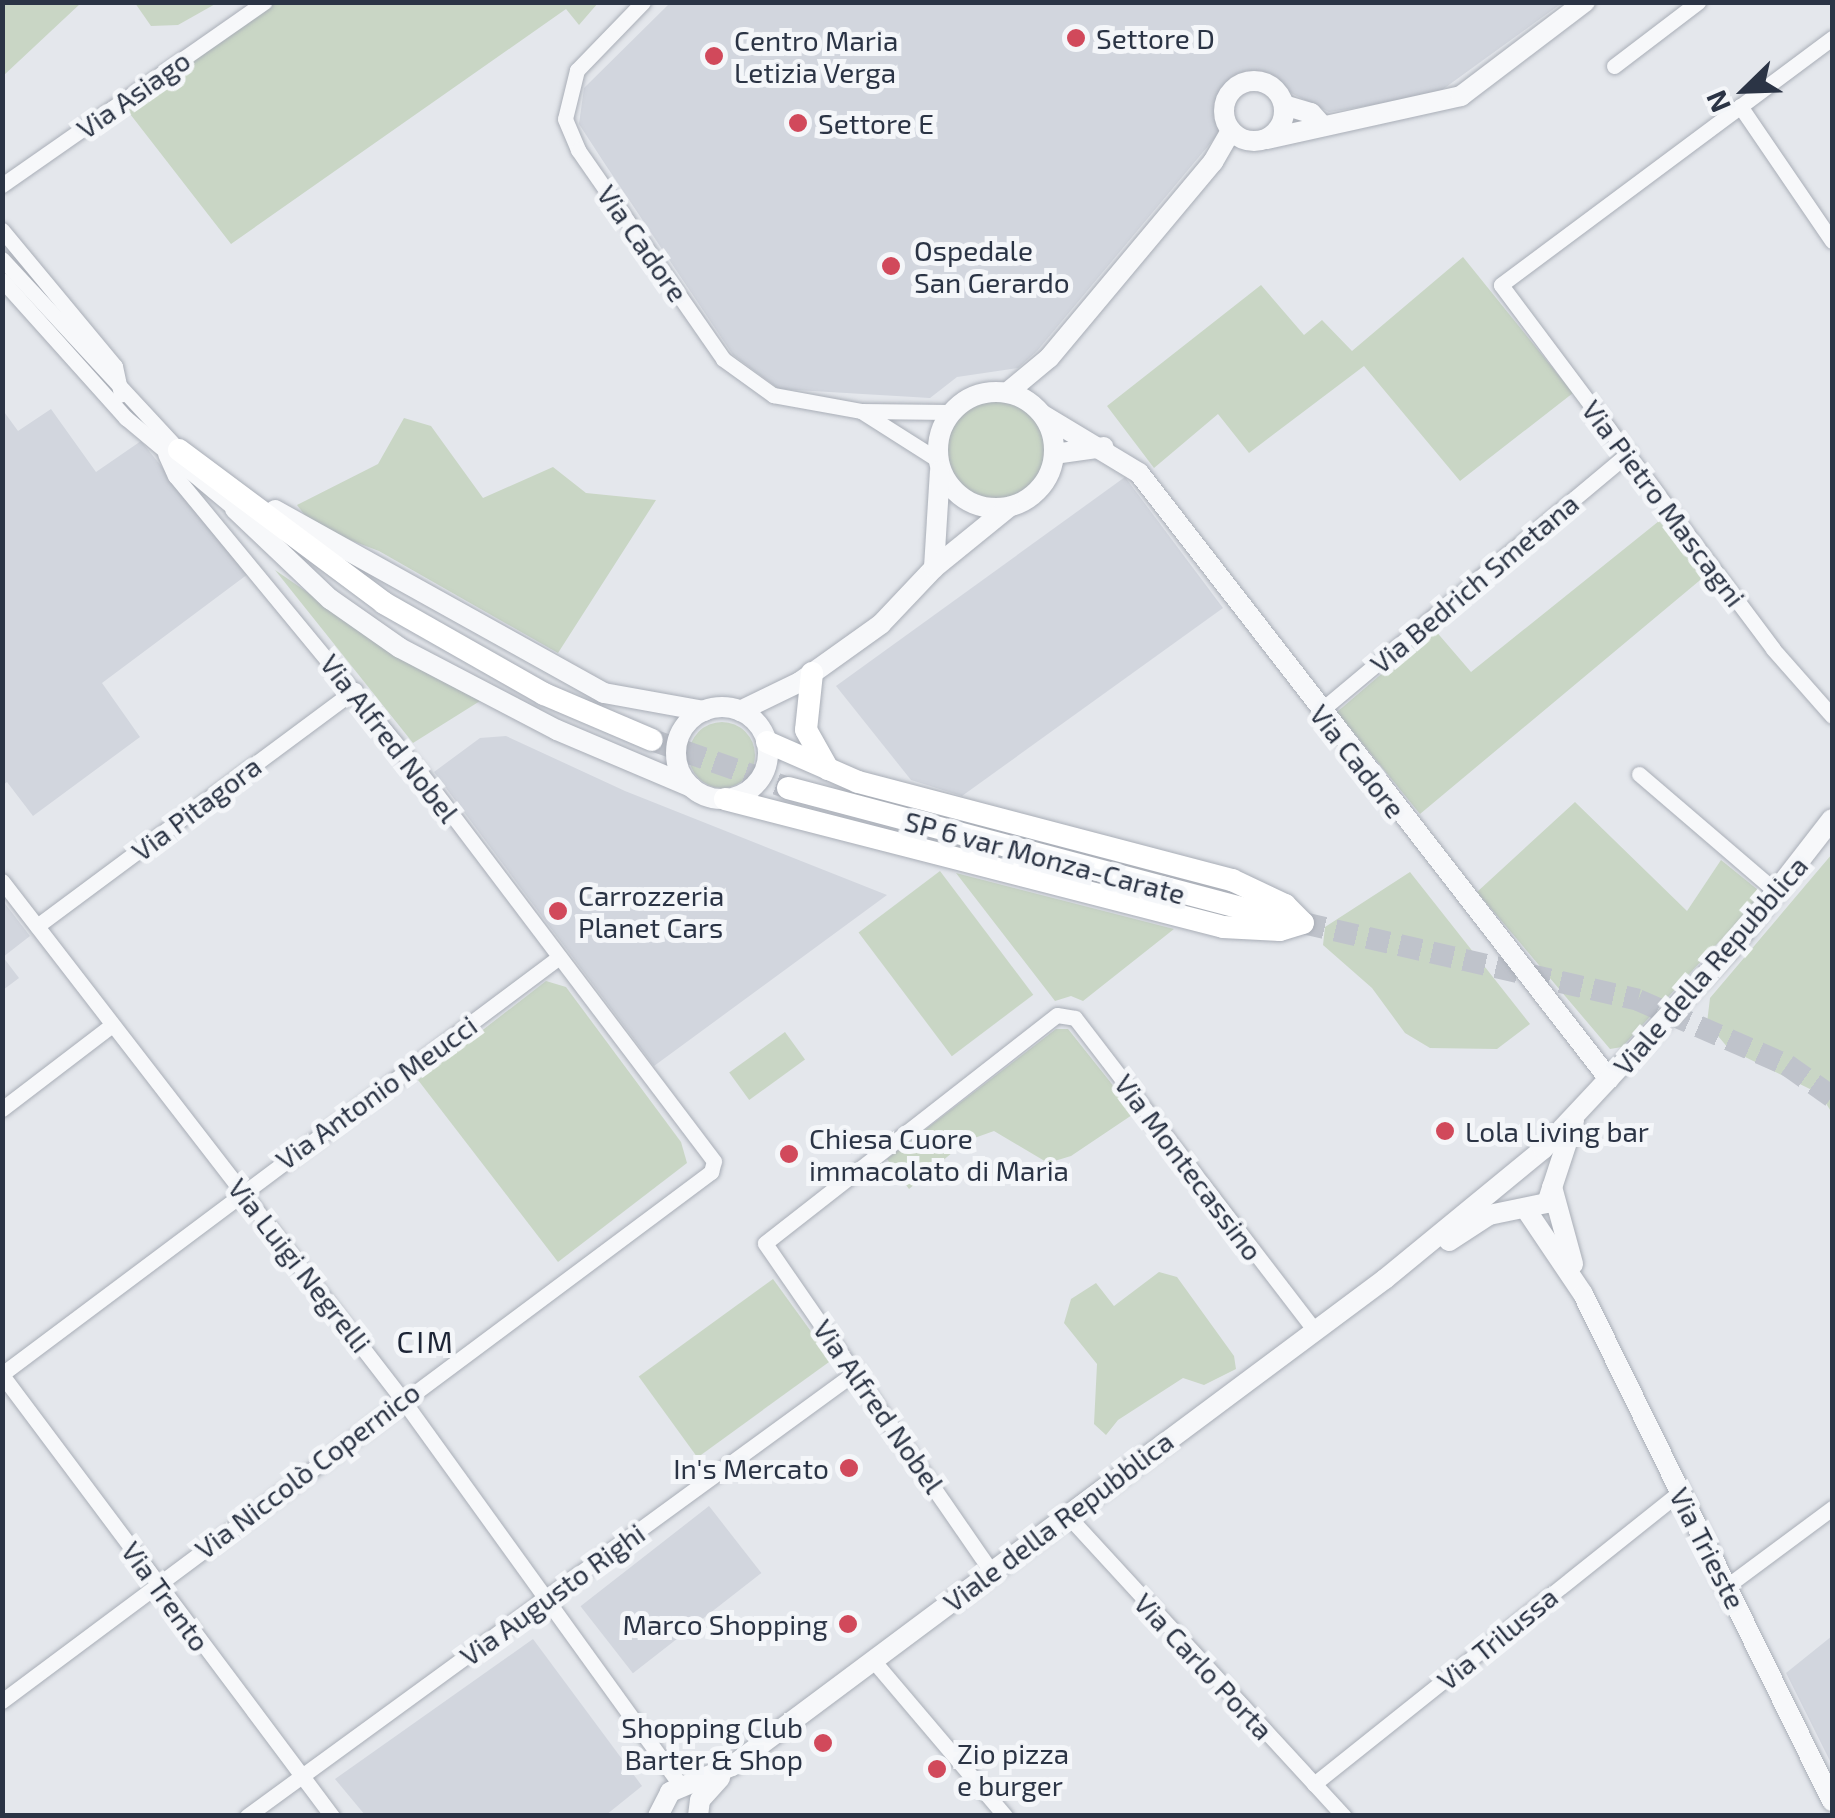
<!DOCTYPE html>
<html>
<head>
<meta charset="utf-8">
<style>
	body { margin:0 }
	#map { position:relative; width:1835px; height:1818px; overflow:hidden; background:#e4e7ec; font-family:"Exo 2",sans-serif }
	div>[style] { position:absolute }
	[style*='--x'] { left:calc(var(--x)*1px); top:calc(var(--y)*1px); width:calc(var(--w)*1px); rotate:calc(var(--a)*1deg) }
	.built>* { inset:0; background:#d2d6de; transform-origin:0 0 }
	.green>* { inset:0; background:#c9d6c5; transform-origin:0 0 }
	.round { border-radius:50% }
	.secondary-tunnel>* { height:22px; margin-top:-11px; transform-origin:0; background:repeating-linear-gradient(90deg,#bfc3cb 0 22px,transparent 0 33px) }
	.roads { filter:drop-shadow(0 0 2px #a9aeb7) drop-shadow(0 0 2px #a9aeb7) }
	.minor>* { height:15px; margin:-7.5px; padding:0 7.5px; transform-origin:7.5px; border-radius:7.5px; background:#f7f8fa }
	.tertiary>* { height:20px; margin:-10px; padding:0 10px; transform-origin:10px; border-radius:10px; background:#f7f8fa }
	.tertiary>.ring { margin:-10px; padding:0; box-sizing:content-box; background:none; border:20px solid #f7f8fa; border-radius:50% }
	.secondary>* { height:22px; margin:-11px; padding:0 11px; transform-origin:11px; border-radius:11px; background:#fff }
	.dots>* { width:28px; height:28px; translate:-50% -50%; box-sizing:border-box; border:5px solid #f4f6f9; border-radius:50% }
	span { translate:-50% -50%; white-space:nowrap; text-align:center; line-height:1.15; -webkit-text-stroke:10px #f4f6f9; paint-order:stroke }
	.poi-label { font-size:28px; color:#2b3445 }
	.left { translate:0 -50%; text-align:left }
	.right { translate:-100% -50%; text-align:right }
	.street-label { font-size:28px; color:#2b3445 }
	.neighbourhood-label { font-size:30px; color:#1d2536; letter-spacing:2.5px }
	.frame { position:absolute; inset:0; border:5px solid #2b3445; pointer-events:none }
	.north { position:absolute; left:1695px; top:40px; width:100px; height:100px; -webkit-text-stroke:8px #f4f6f9; paint-order:stroke; rotate:247deg; font-size:28px; font-weight:700; line-height:40px; text-align:center; color:#2b3445 }
	.north::after { content:''; display:block; margin:auto; width:35px; height:45px; background:#2b3445; clip-path:polygon(50% 0,100% 100%,50% 72%,0 100%) }
</style>
</head>
<body>
<div id="map">
	<div class="built">
		<i style="clip-path:polygon(670px 3px,1562px 3px,1435px 95px,1329px 112px,1253px 74px,1218px 93px,1218px 134px,1037px 351px,1018px 368px,957px 377px,930px 398px,779px 389px,733px 355px,605px 164px,579px 124px,584px 88px)"></i>
		<i style="clip-path:polygon(2px 409px,18px 431px,51px 409px,96px 472px,141px 441px,248px 574px,102px 683px,140px 737px,33px 816px,7px 782px,3px 785px)"></i>
		<i style="clip-path:polygon(1125px 477px,1223px 608px,962px 796px,911px 780px,836px 686px)"></i>
		<i style="clip-path:polygon(506px 736px,625px 791px,887px 895px,654px 1066px,434px 772px,480px 738px)"></i>
		<i style="clip-path:polygon(3px 901px,30px 936px,3px 957px,19px 978px,3px 990px)"></i>
		<i style="left:709px;top:1506px;width:85px;height:163px;rotate:52deg"></i>
		<i style="clip-path:polygon(1832px 1636px,1832px 1765px,1786px 1673px)"></i>
		<i style="clip-path:polygon(533px 1639px,642px 1786px,606px 1815px,365px 1815px,335px 1779px)"></i>
	</div>
	<div class="green">
		<i style="clip-path:polygon(3px 2px,81px 2px,81px 3px,3px 76px)"></i>
		<i style="clip-path:polygon(135px 3px,217px 3px,178px 25px,151px 26px)"></i>
		<i style="clip-path:polygon(271px 3px,598px 3px,579px 25px,566px 9px,231px 244px,120px 101px)"></i>
		<i style="clip-path:polygon(1463px 257px,1573px 393px,1460px 481px,1364px 366px,1249px 453px,1218px 414px,1154px 468px,1107px 406px,1261px 285px,1304px 335px,1322px 320px,1352px 351px)"></i>
		<i class="round" style="left:948px;top:400px;width:100px;height:100px"></i>
		<i style="clip-path:polygon(404px 418px,431px 426px,483px 498px,553px 467px,586px 493px,656px 500px,558px 653px,379px 551px,313px 526px,297px 505px,378px 464px)"></i>
		<i style="clip-path:polygon(1659px 521px,1705px 576px,1420px 814px,1337px 712px,1434px 629px,1471px 672px)"></i>
		<i style="clip-path:polygon(275px 570px,416px 667px,480px 701px,413px 743px)"></i>
		<i class="round" style="left:689px;top:722px;width:66px;height:66px"></i>
		<i style="clip-path:polygon(1575px 802px,1687px 911px,1721px 860px,1763px 894px,1622px 1047px,1610px 1049px,1477px 892px)"></i>
		<i style="clip-path:polygon(1832px 854px,1832px 1113px,1820px 1094px,1729px 1049px,1707px 1023px,1710px 998px)"></i>
		<i style="left:940px;top:871px;width:155px;height:102px;rotate:53deg"></i>
		<i style="clip-path:polygon(1410px 872px,1530px 1024px,1497px 1049px,1430px 1048px,1405px 1033px,1372px 988px,1323px 945px,1325px 927px)"></i>
		<i style="clip-path:polygon(956px 873px,1174px 929px,1083px 1001px,1071px 996px,1055px 1001px)"></i>
		<i style="clip-path:polygon(546px 981px,566px 987px,681px 1142px,687px 1163px,558px 1262px,418px 1080px)"></i>
		<i style="clip-path:polygon(1056px 1029px,1068px 1029px,1135px 1113px,1071px 1156px,1048px 1163px,994px 1131px,966px 1141px,909px 1189px,887px 1159px)"></i>
		<i style="left:785px;top:1032px;width:34px;height:69px;rotate:54deg"></i>
		<i style="clip-path:polygon(1159px 1272px,1177px 1277px,1234px 1356px,1236px 1369px,1204px 1385px,1183px 1378px,1118px 1420px,1106px 1435px,1094px 1424px,1097px 1364px,1064px 1323px,1071px 1299px,1096px 1283px,1114px 1306px)"></i>
		<i style="left:773px;top:1279px;width:100px;height:166px;rotate:54deg"></i>
	</div>
	<div class="secondary-tunnel">
		<i style="--x:652;--y:740;--w:144;--a:19.4"></i>
		<i style="--x:1303;--y:923;--w:344;--a:12.9"></i>
		<i style="--x:1638;--y:1000;--w:163;--a:23.6"></i>
		<i style="--x:1787;--y:1065;--w:55;--a:35.4"></i>
	</div>
	<div class="roads">
		<div class="minor">
			<i style="--x:643;--y:2;--w:95;--a:134.1"></i>
			<i style="--x:577;--y:70;--w:50;--a:103.8"></i>
			<i style="--x:565;--y:119;--w:34;--a:67"></i>
			<i style="--x:578;--y:150;--w:254;--a:55.2"></i>
			<i style="--x:723;--y:359;--w:62;--a:35.8"></i>
			<i style="--x:773;--y:395;--w:89;--a:10.3"></i>
			<i style="--x:861;--y:411;--w:89;--a:0.6"></i>
			<i style="--x:1832;--y:38;--w:413;--a:143.3"></i>
			<i style="--x:1501;--y:285;--w:454;--a:53.2"></i>
			<i style="--x:1773;--y:649;--w:89;--a:48.6"></i>
			<i style="--x:1614;--y:66;--w:106;--a:-37.3"></i>
			<i style="--x:1740;--y:106;--w:163;--a:55.7"></i>
			<i style="--x:2;--y:185;--w:320;--a:-34.9"></i>
			<i style="--x:2;--y:230;--w:177;--a:50.3"></i>
			<i style="--x:115;--y:366;--w:29;--a:78"></i>
			<i style="--x:2;--y:259;--w:260;--a:47.2"></i>
			<i style="--x:2;--y:280;--w:186;--a:48.1"></i>
			<i style="--x:126;--y:418;--w:142;--a:39.9"></i>
			<i style="--x:864;--y:413;--w:88;--a:32.4"></i>
			<i style="--x:1319;--y:712;--w:404;--a:-39.9"></i>
			<i style="--x:1639;--y:774;--w:183;--a:40.6"></i>
			<i style="--x:2;--y:881;--w:654;--a:52.32"></i>
			<i style="--x:402;--y:1399;--w:478;--a:54.2"></i>
			<i style="--x:37;--y:926;--w:396;--a:-36.6"></i>
			<i style="--x:2;--y:1109;--w:138;--a:-37.4"></i>
			<i style="--x:2;--y:1374;--w:696;--a:-36.82"></i>
			<i style="--x:2;--y:1375;--w:551;--a:53.19"></i>
			<i style="--x:1067;--y:1515;--w:409;--a:47.4"></i>
			<i style="--x:991;--y:1571;--w:398;--a:-124.6"></i>
			<i style="--x:765;--y:1243;--w:370;--a:-38"></i>
			<i style="--x:1057;--y:1015;--w:18;--a:9"></i>
			<i style="--x:1075;--y:1018;--w:394;--a:52.5"></i>
			<i style="--x:1727;--y:1586;--w:131;--a:-36.6"></i>
			<i style="--x:872;--y:1659;--w:206;--a:49.7"></i>
			<i style="--x:2;--y:1701;--w:885;--a:-36.73"></i>
			<i style="--x:711;--y:1172;--w:11;--a:-75"></i>
			<i style="--x:714;--y:1161;--w:485;--a:-127.1"></i>
			<i style="--x:421;--y:774;--w:386;--a:-129.5"></i>
			<i style="--x:175;--y:476;--w:24;--a:-114"></i>
			<i style="--x:1314;--y:1784;--w:468;--a:-38.6"></i>
			<i style="--x:247;--y:1816;--w:755;--a:-36.11"></i>
		</div>
		<div class="tertiary">
			<i class="ring" style="left:1224px;top:81px;width:40px;height:40px"></i>
			<i style="--x:1284;--y:105;--w:28;--a:17"></i>
			<i style="--x:1311;--y:113;--w:15;--a:48"></i>
			<i style="--x:1267;--y:139;--w:199;--a:-12.5"></i>
			<i style="--x:1461;--y:96;--w:156;--a:-37.2"></i>
			<i class="ring" style="left:938px;top:392px;width:96px;height:96px"></i>
			<i style="--x:1008;--y:392;--w:53;--a:-39.7"></i>
			<i style="--x:1049;--y:358;--w:256;--a:-50.1"></i>
			<i style="--x:1213;--y:162;--w:36;--a:-60"></i>
			<i style="--x:1043;--y:415;--w:112;--a:31.1"></i>
			<i style="--x:1139;--y:473;--w:767;--a:52.2"></i>
			<i style="--x:1054;--y:454;--w:50;--a:-8"></i>
			<i style="--x:235;--y:509;--w:131;--a:43.5"></i>
			<i style="--x:330;--y:599;--w:85;--a:35"></i>
			<i style="--x:400;--y:648;--w:177;--a:27.6"></i>
			<i style="--x:557;--y:730;--w:146;--a:23"></i>
			<i style="--x:275;--y:510;--w:376;--a:29.1"></i>
			<i style="--x:604;--y:693;--w:102;--a:10.2"></i>
			<i style="--x:934;--y:568;--w:97;--a:-86.5"></i>
			<i class="ring" style="left:676px;top:707px;width:72px;height:72px"></i>
			<i style="--x:740;--y:711;--w:67;--a:-25.8"></i>
			<i style="--x:800;--y:682;--w:100;--a:-35.6"></i>
			<i style="--x:881;--y:624;--w:77;--a:-46.6"></i>
			<i style="--x:934;--y:568;--w:97;--a:-39.1"></i>
			<i style="--x:1552;--y:1187;--w:80;--a:74.7"></i>
			<i style="--x:1527;--y:1211;--w:100;--a:56"></i>
			<i style="--x:1583;--y:1294;--w:565;--a:63.84"></i>
			<i style="--x:1449;--y:1241;--w:48;--a:-33"></i>
			<i style="--x:1489;--y:1215;--w:59;--a:-11.7"></i>
			<i style="--x:1547;--y:1203;--w:86;--a:-71.8"></i>
			<i style="--x:658;--y:1816;--w:27;--a:-63"></i>
			<i style="--x:670;--y:1792;--w:67;--a:-22.8"></i>
			<i style="--x:732;--y:1766;--w:815;--a:-36.72"></i>
			<i style="--x:1385;--y:1279;--w:205;--a:-39.4"></i>
			<i style="--x:1543;--y:1149;--w:281;--a:-46.9"></i>
			<i style="--x:1735;--y:944;--w:158;--a:-52.2"></i>
			<i style="--x:698;--y:1816;--w:16;--a:-83"></i>
			<i style="--x:700;--y:1800;--w:30;--a:-48"></i>
		</div>
		<div class="secondary">
			<i style="--x:179;--y:450;--w:256;--a:36.7"></i>
			<i style="--x:384;--y:603;--w:184;--a:29.6"></i>
			<i style="--x:544;--y:694;--w:117;--a:23.1"></i>
			<i style="--x:812;--y:673;--w:57;--a:96"></i>
			<i style="--x:806;--y:730;--w:45;--a:60.6"></i>
			<i style="--x:767;--y:742;--w:99;--a:23.7"></i>
			<i style="--x:858;--y:782;--w:387;--a:14.7"></i>
			<i style="--x:1232;--y:880;--w:59;--a:25.3"></i>
			<i style="--x:1285;--y:905;--w:25;--a:45"></i>
			<i style="--x:788;--y:788;--w:516;--a:14.82"></i>
			<i style="--x:725;--y:799;--w:514;--a:14.41"></i>
			<i style="--x:1223;--y:927;--w:57;--a:3"></i>
			<i style="--x:1280;--y:930;--w:24;--a:-17"></i>
		</div>
	</div>
	<div class="dots">
		<i style="left:1076px;top:38px;background:#d1495b"></i>
		<i style="left:714px;top:56px;background:#d1495b"></i>
		<i style="left:798px;top:123px;background:#d1495b"></i>
		<i style="left:891px;top:266px;background:#d1495b"></i>
		<i style="left:558px;top:911px;background:#d1495b"></i>
		<i style="left:1445px;top:1131px;background:#d1495b"></i>
		<i style="left:789px;top:1154px;background:#d1495b"></i>
		<i style="left:849px;top:1468px;background:#d1495b"></i>
		<i style="left:848px;top:1624px;background:#d1495b"></i>
		<i style="left:823px;top:1743px;background:#d1495b"></i>
		<i style="left:937px;top:1769px;background:#d1495b"></i>
	</div>
	<div class="poi-label">
		<span class="left" style="left:1096px;top:38px">Settore D</span>
		<span class="left" style="left:734px;top:56px">Centro Maria<br>Letizia Verga</span>
		<span class="left" style="left:818px;top:123px">Settore E</span>
		<span class="left" style="left:914px;top:266px">Ospedale<br>San Gerardo</span>
		<span class="left" style="left:578px;top:911px">Carrozzeria<br>Planet Cars</span>
		<span class="left" style="left:1465px;top:1131px">Lola Living bar</span>
		<span class="left" style="left:809px;top:1154px">Chiesa Cuore<br>immacolato di Maria</span>
		<span class="right" style="left:829px;top:1468px">In's Mercato</span>
		<span class="right" style="left:828px;top:1624px">Marco Shopping</span>
		<span class="right" style="left:803px;top:1743px">Shopping Club<br>Barter &amp; Shop</span>
		<span class="left" style="left:957px;top:1769px">Zio pizza<br>e burger</span>
	</div>
	<div class="street-label">
		<span style="left:133px;top:94px;rotate:-35deg">Via Asiago</span>
		<span style="left:643px;top:243px;rotate:55deg">Via Cadore</span>
		<span style="left:1664px;top:503px;rotate:53deg">Via Pietro Mascagni</span>
		<span style="left:1474px;top:583px;rotate:-40deg">Via Bedrich Smetana</span>
		<span style="left:390px;top:738px;rotate:52deg">Via Alfred Nobel</span>
		<span style="left:1358px;top:761px;rotate:52deg">Via Cadore</span>
		<span style="left:196px;top:808px;rotate:-37deg">Via Pitagora</span>
		<span style="left:1045px;top:857px;rotate:15deg">SP 6 var Monza-Carate</span>
		<span style="left:1710px;top:965px;rotate:-49deg">Viale della Repubblica</span>
		<span style="left:376px;top:1092px;rotate:-36deg">Via Antonio Meucci</span>
		<span style="left:1189px;top:1167px;rotate:53deg">Via Montecassino</span>
		<span style="left:300px;top:1265px;rotate:52deg">Via Luigi Negrelli</span>
		<span style="left:879px;top:1406px;rotate:55deg">Via Alfred Nobel</span>
		<span style="left:307px;top:1470px;rotate:-37deg">Via Niccolò Copernico</span>
		<span style="left:1058px;top:1521px;rotate:-37deg">Viale della Repubblica</span>
		<span style="left:1708px;top:1548px;rotate:63deg">Via Trieste</span>
		<span style="left:552px;top:1594px;rotate:-36deg">Via Augusto Righi</span>
		<span style="left:166px;top:1596px;rotate:54deg">Via Trento</span>
		<span style="left:1497px;top:1638px;rotate:-39deg">Via Trilussa</span>
		<span style="left:1204px;top:1666px;rotate:47deg">Via Carlo Porta</span>
	</div>
	<div class="neighbourhood-label">
		<span style="left:426px;top:1341px">CIM</span>
	</div>
	<div class="frame"></div>
	<div class="north">N</div>
</div>
</body>
</html>
